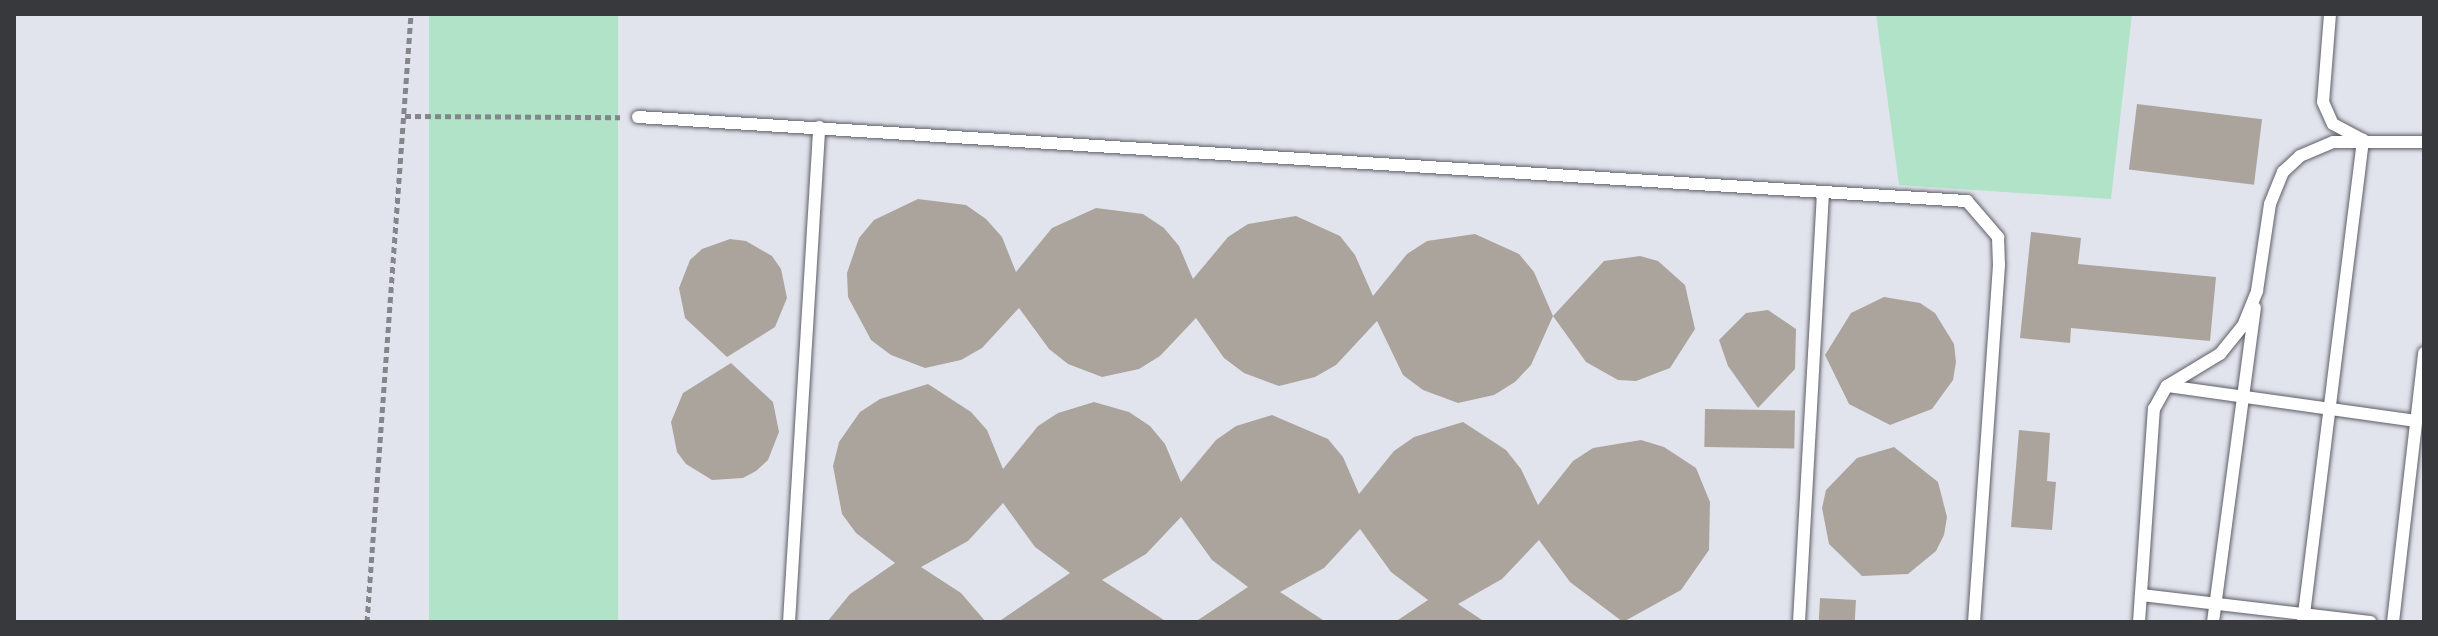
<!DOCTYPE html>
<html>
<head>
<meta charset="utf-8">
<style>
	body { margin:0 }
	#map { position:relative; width:2438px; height:636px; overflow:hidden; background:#e2e4ed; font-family:"Exo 2",sans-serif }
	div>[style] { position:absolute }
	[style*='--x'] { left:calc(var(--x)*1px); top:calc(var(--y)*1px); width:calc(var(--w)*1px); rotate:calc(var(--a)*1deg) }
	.green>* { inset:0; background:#b0e3c8; transform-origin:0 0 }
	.building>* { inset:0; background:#aba49d; transform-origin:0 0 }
	.path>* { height:5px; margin-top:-2.5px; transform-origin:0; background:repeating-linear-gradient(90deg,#85868c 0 6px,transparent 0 10px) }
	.roads { filter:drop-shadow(0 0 2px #5d5e66) drop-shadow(0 0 2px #5d5e66) }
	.lane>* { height:12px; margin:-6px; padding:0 6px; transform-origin:6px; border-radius:6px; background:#fff }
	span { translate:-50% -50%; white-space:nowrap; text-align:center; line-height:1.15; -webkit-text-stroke:8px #e2e4ed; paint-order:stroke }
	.frame { position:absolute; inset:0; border:16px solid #38393d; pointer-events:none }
</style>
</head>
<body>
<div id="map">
	<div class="green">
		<i style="left:429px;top:14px;width:189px;height:610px"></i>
		<i style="clip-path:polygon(1876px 14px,2132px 14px,2111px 199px,1899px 185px)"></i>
	</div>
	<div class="building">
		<i style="left:2137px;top:104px;width:126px;height:66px;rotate:7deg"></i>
		<i style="clip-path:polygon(918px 199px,966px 205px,986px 219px,1002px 237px,1016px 272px,1052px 228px,1096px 208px,1143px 214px,1164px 228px,1179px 246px,1193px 279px,1228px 237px,1248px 224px,1296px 216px,1340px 236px,1355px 255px,1373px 296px,1407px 254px,1427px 241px,1475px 234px,1519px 254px,1534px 272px,1553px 316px,1604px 261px,1640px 256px,1658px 261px,1685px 285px,1695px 329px,1670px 368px,1636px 381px,1618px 380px,1586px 362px,1553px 316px,1531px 365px,1515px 382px,1494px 395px,1458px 403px,1423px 390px,1403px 375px,1377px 321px,1336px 365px,1315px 377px,1279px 386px,1244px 373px,1224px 358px,1196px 318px,1160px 356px,1139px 369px,1102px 377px,1068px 364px,1049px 349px,1019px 308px,982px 348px,961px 360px,925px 368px,891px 355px,871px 340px,848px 297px,847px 273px,859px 238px,874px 220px)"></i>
		<i style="clip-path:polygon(2031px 232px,2081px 238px,2078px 264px,2216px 277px,2210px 341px,2071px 328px,2070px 343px,2020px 338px)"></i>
		<i style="clip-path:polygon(730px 239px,746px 241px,772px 256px,781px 269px,787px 298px,775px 327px,727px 357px,685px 318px,679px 288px,690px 260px,702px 249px)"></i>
		<i style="clip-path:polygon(1884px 297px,1920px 303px,1935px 313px,1954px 344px,1956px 362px,1953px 380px,1932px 409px,1890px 425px,1849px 404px,1825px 355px,1851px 313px)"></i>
		<i style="clip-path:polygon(1768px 310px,1796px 329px,1795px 369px,1758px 408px,1728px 366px,1719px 340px,1746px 313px)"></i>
		<i style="clip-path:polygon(731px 363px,773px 402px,779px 432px,768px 460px,756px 471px,743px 478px,712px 480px,686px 464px,677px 452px,671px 422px,683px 393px)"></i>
		<i style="clip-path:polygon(928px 384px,971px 412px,987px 430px,1003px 469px,1038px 426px,1058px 413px,1094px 402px,1129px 412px,1150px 426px,1165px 444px,1181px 482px,1216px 440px,1236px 426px,1272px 415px,1328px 439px,1343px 457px,1359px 494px,1394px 451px,1414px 437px,1463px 422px,1506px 450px,1521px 469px,1538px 505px,1573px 461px,1593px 448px,1641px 440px,1664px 447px,1696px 468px,1710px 502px,1709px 550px,1681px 590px,1623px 622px,1570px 582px,1539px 540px,1502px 579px,1458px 604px,1485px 622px,1395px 622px,1428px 600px,1391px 572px,1360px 529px,1324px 568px,1280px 592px,1326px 622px,1195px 622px,1248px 587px,1212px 560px,1181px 517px,1146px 554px,1102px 580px,1167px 622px,998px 622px,1070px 573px,1035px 547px,1003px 503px,968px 541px,921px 567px,961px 593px,986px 622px,827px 622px,850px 594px,895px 563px,856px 533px,842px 514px,833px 466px,839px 442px,860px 412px,880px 399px)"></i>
		<i style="left:1705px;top:409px;width:90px;height:38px;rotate:1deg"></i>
		<i style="clip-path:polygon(2019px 430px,2050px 433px,2047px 481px,2056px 482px,2052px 530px,2011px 527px)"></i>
		<i style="clip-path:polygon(1894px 447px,1938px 482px,1947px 517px,1944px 535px,1936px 551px,1908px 574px,1862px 576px,1829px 544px,1822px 508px,1826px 490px,1857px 458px)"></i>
		<i style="left:1820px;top:598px;width:36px;height:24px;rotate:3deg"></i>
	</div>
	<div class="path">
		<i style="--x:405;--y:116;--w:215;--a:0.3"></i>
		<i style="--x:367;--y:622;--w:610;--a:-85.86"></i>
	</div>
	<div class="roads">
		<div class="lane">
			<i style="--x:2330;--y:14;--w:88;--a:94.5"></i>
			<i style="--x:2323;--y:102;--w:24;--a:66"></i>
			<i style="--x:2333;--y:124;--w:34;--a:28"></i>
			<i style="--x:638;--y:117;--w:1332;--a:3.62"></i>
			<i style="--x:1967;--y:201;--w:48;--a:49.3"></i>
			<i style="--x:1998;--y:237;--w:28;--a:88"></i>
			<i style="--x:1999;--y:265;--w:358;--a:94"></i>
			<i style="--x:2167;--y:386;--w:251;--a:8"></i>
			<i style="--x:2141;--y:595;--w:231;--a:6.7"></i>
			<i style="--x:789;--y:622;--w:496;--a:-86.5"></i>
			<i style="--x:1799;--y:622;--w:428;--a:-86.8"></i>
			<i style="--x:2139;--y:622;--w:214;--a:-86"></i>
			<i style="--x:2154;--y:409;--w:26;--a:-61"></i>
			<i style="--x:2167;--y:386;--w:62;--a:-31.1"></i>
			<i style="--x:2220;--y:354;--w:36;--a:-51"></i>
			<i style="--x:2243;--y:326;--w:38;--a:-68"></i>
			<i style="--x:2257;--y:291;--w:88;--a:-81.5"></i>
			<i style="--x:2270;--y:204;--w:35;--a:-68"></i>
			<i style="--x:2283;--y:172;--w:23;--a:-43"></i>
			<i style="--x:2300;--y:156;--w:36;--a:-23"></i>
			<i style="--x:2333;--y:142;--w:91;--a:0"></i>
			<i style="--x:2213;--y:622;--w:317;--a:-82.4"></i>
			<i style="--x:2303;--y:622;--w:486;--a:-82.9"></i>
			<i style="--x:2393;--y:622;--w:271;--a:-83.4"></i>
		</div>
	</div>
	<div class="frame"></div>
</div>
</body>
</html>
